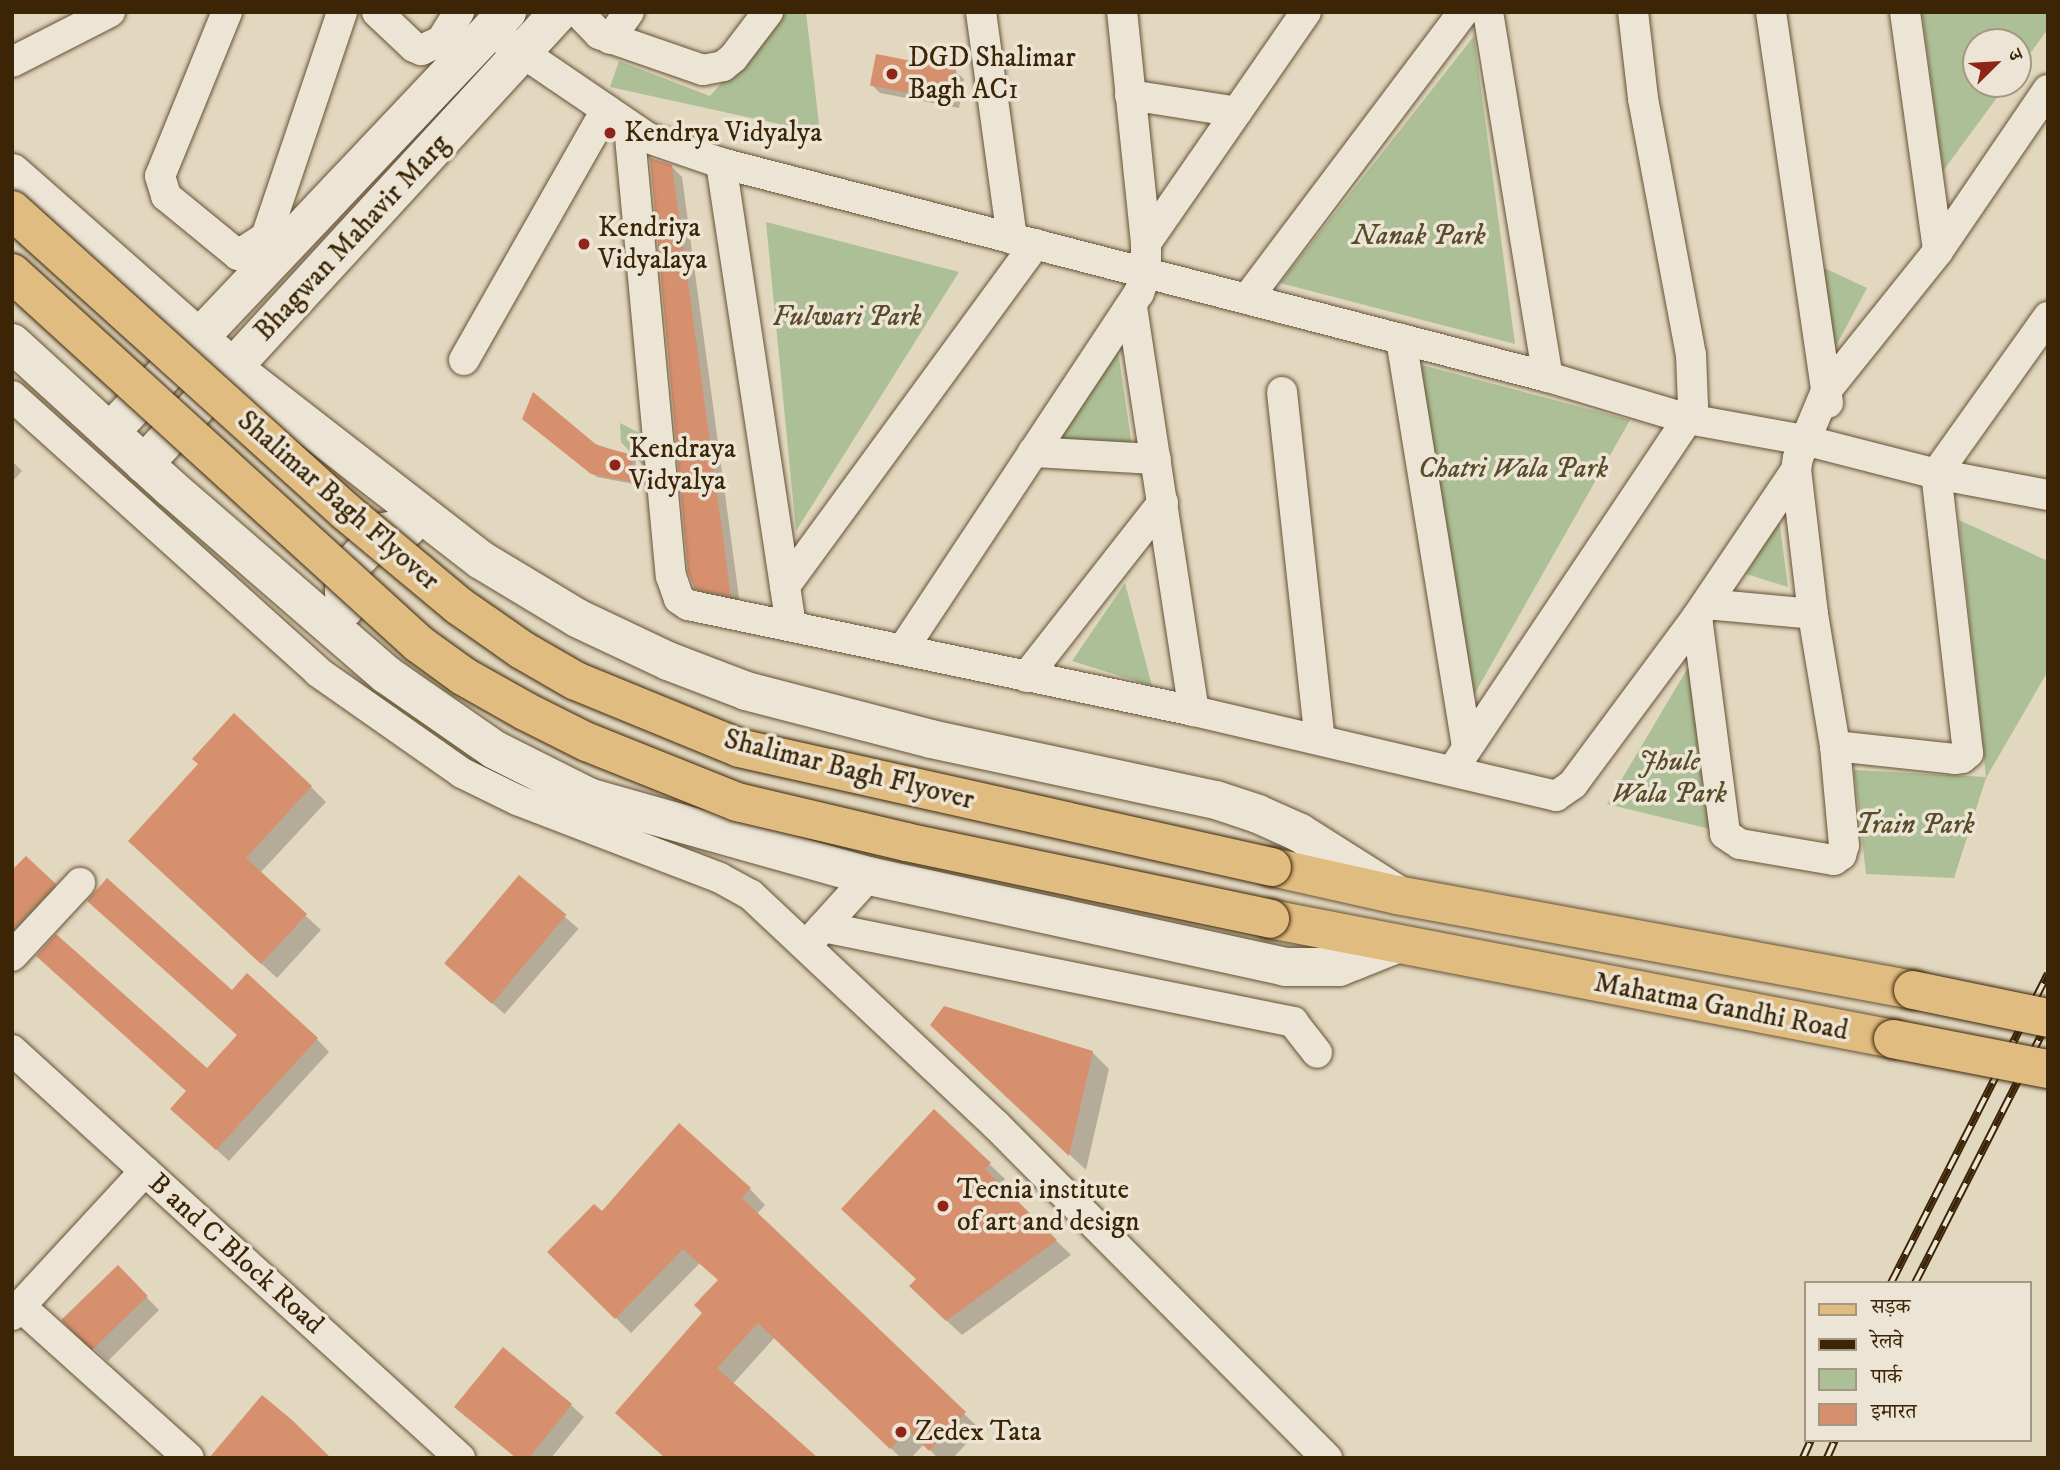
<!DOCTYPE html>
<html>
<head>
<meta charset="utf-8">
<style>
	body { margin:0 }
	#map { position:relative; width:2060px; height:1470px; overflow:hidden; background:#e2d7bf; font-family:"IM FELL DW Pica","Noto Serif Devanagari",serif }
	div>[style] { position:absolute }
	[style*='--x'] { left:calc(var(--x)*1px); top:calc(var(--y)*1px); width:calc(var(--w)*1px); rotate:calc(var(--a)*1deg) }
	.green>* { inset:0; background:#adbf97 }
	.shadow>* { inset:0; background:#0003; transform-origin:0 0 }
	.building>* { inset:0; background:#d6906e; transform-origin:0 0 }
	.roads { filter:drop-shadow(0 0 2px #655234) drop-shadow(0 0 2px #655234) }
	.street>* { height:30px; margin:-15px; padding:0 15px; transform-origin:15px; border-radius:15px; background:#ece5d5 }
	.secondary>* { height:38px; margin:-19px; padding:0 19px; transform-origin:19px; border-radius:19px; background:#ece5d5 }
	.primary>* { height:38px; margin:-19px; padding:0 19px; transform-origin:19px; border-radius:19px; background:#e1bc80 }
	.rail>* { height:8px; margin-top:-4px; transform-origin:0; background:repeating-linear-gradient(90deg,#ece5d5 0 16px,#3b2506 0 32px); box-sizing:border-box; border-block:2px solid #3b2506 }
	.bridges { filter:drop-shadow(0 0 2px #3b2506) drop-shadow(0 0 2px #3b2506) }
	.primary-bridge>* { height:38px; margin:-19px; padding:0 19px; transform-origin:19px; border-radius:19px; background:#e1bc80 }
	.dots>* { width:19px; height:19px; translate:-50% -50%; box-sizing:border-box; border:4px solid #ece5d5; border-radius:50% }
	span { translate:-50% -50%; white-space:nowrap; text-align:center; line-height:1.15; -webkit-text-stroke:7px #ece5d5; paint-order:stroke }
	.poi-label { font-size:28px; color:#3b2506 }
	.left { translate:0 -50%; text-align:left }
	.park-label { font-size:28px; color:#584c2a; font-style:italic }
	.street-label { font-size:28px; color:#3b2506 }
	.frame { position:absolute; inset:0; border:14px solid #3b2506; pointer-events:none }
	.legend { position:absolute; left:1804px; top:1281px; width:228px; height:161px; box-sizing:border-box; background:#ece5d5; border:2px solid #a59882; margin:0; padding:9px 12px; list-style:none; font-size:21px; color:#3b2506 }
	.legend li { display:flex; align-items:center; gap:14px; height:35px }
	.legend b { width:35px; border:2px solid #a59882 }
	.north { position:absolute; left:1962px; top:28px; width:70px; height:70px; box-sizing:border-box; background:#ece5d5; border:2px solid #a59882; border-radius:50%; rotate:66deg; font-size:19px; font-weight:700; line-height:28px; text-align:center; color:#3b2506 }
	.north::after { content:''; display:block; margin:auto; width:24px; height:32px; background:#8f2418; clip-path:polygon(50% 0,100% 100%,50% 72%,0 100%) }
</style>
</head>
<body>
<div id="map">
	<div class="green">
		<i style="clip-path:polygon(784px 12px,806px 12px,820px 133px,610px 87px,619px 61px,710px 96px)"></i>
		<i style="clip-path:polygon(1922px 12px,2048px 12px,2048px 29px,2018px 70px,2018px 42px,1976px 42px,1976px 84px,2007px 84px,1943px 171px)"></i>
		<i style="clip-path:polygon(1474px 36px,1515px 344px,1280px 283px)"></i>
		<i style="clip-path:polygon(766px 222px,959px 272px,796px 531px)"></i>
		<i style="clip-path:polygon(1820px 266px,1867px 288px,1835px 348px)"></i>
		<i style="clip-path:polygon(1117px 344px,1133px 453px,1060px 438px)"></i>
		<i style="clip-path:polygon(1418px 364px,1630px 420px,1470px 702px)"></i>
		<i style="clip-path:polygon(620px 423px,645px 436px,649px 472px,621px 442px)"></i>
		<i style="clip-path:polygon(1779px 519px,1788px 587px,1746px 574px)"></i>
		<i style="clip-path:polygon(1959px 520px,2048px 561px,2048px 671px,1986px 778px,1954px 878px,1866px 874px,1854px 770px,1986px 777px)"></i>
		<i style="clip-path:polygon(1125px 583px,1152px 686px,1072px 661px)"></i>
		<i style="clip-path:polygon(1695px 656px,1714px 830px,1607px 804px)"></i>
	</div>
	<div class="shadow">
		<i style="clip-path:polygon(955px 71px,964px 79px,959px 108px,880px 93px,872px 85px)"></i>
		<i style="clip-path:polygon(671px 166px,682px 177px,740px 605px,707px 598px,696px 588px)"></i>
		<i style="clip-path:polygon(528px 422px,632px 456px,636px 460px,634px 484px,597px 477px)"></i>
		<i style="clip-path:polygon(12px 461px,22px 471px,12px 482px)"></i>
		<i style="clip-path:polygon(200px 764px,311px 787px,326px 802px,260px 873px,321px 930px,277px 978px,145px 856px)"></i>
		<i style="clip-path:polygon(26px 858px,67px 897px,12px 956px,12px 873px)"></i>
		<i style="left:519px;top:877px;width:79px;height:113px;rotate:41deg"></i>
		<i style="clip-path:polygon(232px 992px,317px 1039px,329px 1052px,229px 1161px,185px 1121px,207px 1071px,239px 1036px)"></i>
		<i style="clip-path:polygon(949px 1042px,1092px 1052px,1109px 1069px,1086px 1170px)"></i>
		<i style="clip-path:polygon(934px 1112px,1005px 1179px,999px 1185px,1071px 1255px,962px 1335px,926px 1301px,918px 1279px)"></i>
		<i style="clip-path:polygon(750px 1189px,765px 1205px,756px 1215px,980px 1429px,953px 1458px,938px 1458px,924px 1444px,911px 1458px,901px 1458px,775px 1337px,666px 1458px,704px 1314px,719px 1280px,700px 1263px,631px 1333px,550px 1252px,602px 1214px)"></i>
		<i style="clip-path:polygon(118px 1268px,159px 1310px,108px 1361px,77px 1333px)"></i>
		<i style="clip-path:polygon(571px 1405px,584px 1417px,551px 1458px,516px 1458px)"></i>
	</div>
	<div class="building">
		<i style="left:876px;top:54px;width:82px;height:32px;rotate:11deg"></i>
		<i style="clip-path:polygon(650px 158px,672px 165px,731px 596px,695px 589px,688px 572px)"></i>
		<i style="clip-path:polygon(533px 392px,598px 446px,633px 455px,631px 482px,591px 474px,522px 419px)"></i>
		<i style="clip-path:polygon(234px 713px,312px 786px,246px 858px,307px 914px,261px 964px,128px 841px,198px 764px,192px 759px)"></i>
		<i style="clip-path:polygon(26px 856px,56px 884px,12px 930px,12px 870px)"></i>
		<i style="left:519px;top:875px;width:62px;height:116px;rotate:40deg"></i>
		<i style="clip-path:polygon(107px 878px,232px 990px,247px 973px,318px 1038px,216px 1150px,170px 1109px,186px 1091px,36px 956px,56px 934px,207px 1068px,237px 1035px,87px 901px)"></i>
		<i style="clip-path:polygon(944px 1006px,1093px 1051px,1069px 1156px,930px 1025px)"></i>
		<i style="clip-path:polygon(934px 1109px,991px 1163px,985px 1169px,1057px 1240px,946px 1321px,909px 1286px,916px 1279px,841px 1209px)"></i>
		<i style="clip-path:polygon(679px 1123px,751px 1188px,742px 1198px,966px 1412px,929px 1451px,908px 1430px,890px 1449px,758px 1323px,717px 1368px,818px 1458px,665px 1458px,615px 1413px,702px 1313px,694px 1305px,718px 1280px,683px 1249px,615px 1319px,547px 1252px,594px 1204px,602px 1211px)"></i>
		<i style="left:118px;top:1265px;width:43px;height:79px;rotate:46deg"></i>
		<i style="clip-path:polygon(503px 1347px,572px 1404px,529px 1458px,516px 1458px,454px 1407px)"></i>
		<i style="clip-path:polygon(262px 1395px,292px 1420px,331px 1458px,209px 1458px)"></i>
	</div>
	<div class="roads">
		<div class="street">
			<i style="--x:227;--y:12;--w:177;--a:112.2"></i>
			<i style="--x:160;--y:176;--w:21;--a:73"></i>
			<i style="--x:166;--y:196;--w:93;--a:39.3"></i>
			<i style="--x:238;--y:255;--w:33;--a:-33"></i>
			<i style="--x:266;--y:237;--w:237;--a:-71.3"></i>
			<i style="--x:377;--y:12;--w:51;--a:43.4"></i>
			<i style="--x:414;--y:47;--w:8;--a:23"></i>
			<i style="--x:421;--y:50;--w:22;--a:-24"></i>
			<i style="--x:441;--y:41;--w:34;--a:-58"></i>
			<i style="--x:578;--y:12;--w:30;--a:46"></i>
			<i style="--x:599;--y:34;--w:110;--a:19.1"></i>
			<i style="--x:703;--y:70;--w:20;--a:-11"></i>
			<i style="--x:723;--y:66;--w:13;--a:-39"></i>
			<i style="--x:733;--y:58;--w:58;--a:-52.7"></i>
			<i style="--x:981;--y:12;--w:229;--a:82.2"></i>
			<i style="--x:1488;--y:12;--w:370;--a:80.7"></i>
			<i style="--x:1771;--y:12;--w:395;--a:81.7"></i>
			<i style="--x:1905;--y:12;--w:241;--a:82.1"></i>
			<i style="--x:610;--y:39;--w:33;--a:-55"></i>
			<i style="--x:504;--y:40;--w:174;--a:34.2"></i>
			<i style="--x:648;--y:138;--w:77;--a:18.9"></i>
			<i style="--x:721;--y:163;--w:854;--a:14.51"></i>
			<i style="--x:1548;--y:377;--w:146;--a:16.7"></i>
			<i style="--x:1688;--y:419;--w:118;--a:10.3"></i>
			<i style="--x:1804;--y:440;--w:136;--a:14.4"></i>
			<i style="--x:1936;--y:474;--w:114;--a:10.6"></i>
			<i style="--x:12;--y:62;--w:110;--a:-27"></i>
			<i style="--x:1130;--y:95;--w:108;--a:9"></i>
			<i style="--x:629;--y:126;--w:452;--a:84.7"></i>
			<i style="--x:671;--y:576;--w:24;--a:71"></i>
			<i style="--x:679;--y:599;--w:11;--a:34"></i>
			<i style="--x:688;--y:605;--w:517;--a:11.83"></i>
			<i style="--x:1194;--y:711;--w:372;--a:13.2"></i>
			<i style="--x:1556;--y:796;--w:21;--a:-35"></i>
			<i style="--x:1573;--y:784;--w:208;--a:-53.4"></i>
			<i style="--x:1697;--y:617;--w:177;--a:-56"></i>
			<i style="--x:721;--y:163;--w:467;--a:81.4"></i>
			<i style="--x:1146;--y:243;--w:281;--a:-55.3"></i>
			<i style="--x:1247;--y:299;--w:359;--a:-53"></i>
			<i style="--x:1132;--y:307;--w:409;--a:81.3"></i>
			<i style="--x:1401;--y:339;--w:413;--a:80.8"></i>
			<i style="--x:464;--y:360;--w:288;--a:-60.4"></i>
			<i style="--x:1282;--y:392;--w:349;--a:83.8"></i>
			<i style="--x:12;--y:396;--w:412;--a:42"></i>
			<i style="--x:318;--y:672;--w:176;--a:35"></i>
			<i style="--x:462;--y:773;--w:61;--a:26.1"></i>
			<i style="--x:517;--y:800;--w:217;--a:21"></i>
			<i style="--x:720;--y:878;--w:35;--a:29"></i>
			<i style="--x:751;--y:895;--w:336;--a:43.2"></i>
			<i style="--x:996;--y:1125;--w:470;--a:45.2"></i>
			<i style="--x:1033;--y:452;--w:123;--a:3.3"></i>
			<i style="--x:785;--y:586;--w:424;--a:-53.8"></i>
			<i style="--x:1706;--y:604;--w:107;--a:5.3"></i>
			<i style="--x:1697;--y:617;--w:219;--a:82.6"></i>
			<i style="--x:1725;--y:834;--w:18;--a:34"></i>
			<i style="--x:1740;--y:844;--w:95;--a:9.7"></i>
			<i style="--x:1834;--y:860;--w:9;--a:-36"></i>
			<i style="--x:1841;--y:855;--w:10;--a:-73"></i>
			<i style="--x:1844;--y:845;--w:99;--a:-95.2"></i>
			<i style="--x:1835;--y:746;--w:134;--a:-99.5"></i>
			<i style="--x:1813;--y:614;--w:145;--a:-96.7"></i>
			<i style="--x:1796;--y:470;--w:12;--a:-81"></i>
			<i style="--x:1798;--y:458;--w:73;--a:-67.3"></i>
			<i style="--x:1826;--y:391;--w:179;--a:-51.3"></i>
			<i style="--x:1938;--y:251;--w:195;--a:-55.7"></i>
			<i style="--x:903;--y:649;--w:427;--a:-56.5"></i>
			<i style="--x:1139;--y:293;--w:21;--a:-71"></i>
			<i style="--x:1146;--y:273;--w:30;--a:-90"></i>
			<i style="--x:1146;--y:243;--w:232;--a:-95.9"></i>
			<i style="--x:1026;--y:677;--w:222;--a:-51.9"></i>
			<i style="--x:1835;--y:746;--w:120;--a:6.2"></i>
			<i style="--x:1954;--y:759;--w:8;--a:-7"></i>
			<i style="--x:1962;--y:758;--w:8;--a:-40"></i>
			<i style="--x:1968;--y:753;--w:281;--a:-96.5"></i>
			<i style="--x:1936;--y:474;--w:193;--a:-54.5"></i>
			<i style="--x:1452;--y:771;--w:424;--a:-56.2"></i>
			<i style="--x:1688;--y:419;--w:14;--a:-69"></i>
			<i style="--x:1693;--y:406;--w:51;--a:-92.2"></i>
			<i style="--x:1691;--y:355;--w:261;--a:-100.6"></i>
			<i style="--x:1643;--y:98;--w:87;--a:-96.6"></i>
			<i style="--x:823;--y:927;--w:480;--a:11.4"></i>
			<i style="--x:1293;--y:1022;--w:39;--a:52"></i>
			<i style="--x:813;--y:938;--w:84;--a:-47.9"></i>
			<i style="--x:12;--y:956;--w:100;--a:-47"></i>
			<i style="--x:12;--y:1050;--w:606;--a:42.32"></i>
			<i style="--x:20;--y:1306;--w:227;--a:42"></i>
			<i style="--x:12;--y:1315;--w:196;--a:-47.3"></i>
		</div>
		<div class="secondary">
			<i style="--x:12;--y:173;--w:293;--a:41.4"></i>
			<i style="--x:232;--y:367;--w:315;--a:37.8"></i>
			<i style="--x:481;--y:560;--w:112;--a:31.1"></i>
			<i style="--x:577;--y:618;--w:101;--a:25.3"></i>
			<i style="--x:668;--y:661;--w:84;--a:21"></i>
			<i style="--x:746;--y:691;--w:191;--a:14.5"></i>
			<i style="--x:931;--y:739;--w:291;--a:12.1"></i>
			<i style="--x:1216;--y:800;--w:44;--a:18.4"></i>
			<i style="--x:1258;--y:814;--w:46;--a:24.3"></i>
			<i style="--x:1300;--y:833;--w:112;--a:32.3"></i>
			<i style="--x:12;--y:343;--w:217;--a:42.4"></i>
			<i style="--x:172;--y:489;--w:284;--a:40.9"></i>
			<i style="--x:387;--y:675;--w:131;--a:34.8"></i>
			<i style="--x:495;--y:750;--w:107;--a:26.6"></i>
			<i style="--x:591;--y:798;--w:289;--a:15.7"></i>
			<i style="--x:869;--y:876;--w:426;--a:12.3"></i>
			<i style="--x:1285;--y:967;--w:54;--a:0"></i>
			<i style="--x:1339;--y:967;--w:59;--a:-21.8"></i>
			<i style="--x:110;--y:432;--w:578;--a:-46.61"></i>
			<i style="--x:144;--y:464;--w:614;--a:-47.44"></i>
			<i style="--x:345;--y:608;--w:17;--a:-93"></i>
			<i style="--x:344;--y:591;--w:25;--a:-76"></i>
			<i style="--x:350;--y:567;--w:48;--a:-46.7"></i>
			<i style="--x:383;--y:532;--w:24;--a:-9"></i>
		</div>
		<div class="primary">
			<i style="--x:1272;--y:867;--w:128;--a:12.6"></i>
			<i style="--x:1397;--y:895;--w:525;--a:10.43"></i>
			<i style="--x:1270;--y:919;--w:634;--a:10.9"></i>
		</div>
	</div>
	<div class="rail">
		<i style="--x:1891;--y:1283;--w:347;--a:-63.1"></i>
		<i style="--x:1915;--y:1283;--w:293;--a:-63"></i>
		<i style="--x:1803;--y:1458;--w:20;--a:-66"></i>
		<i style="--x:1827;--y:1458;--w:20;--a:-66"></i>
	</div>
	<div class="bridges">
		<div class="primary-bridge">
			<i style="--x:12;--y:210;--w:449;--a:42.1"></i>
			<i style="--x:345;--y:511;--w:148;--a:39.8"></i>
			<i style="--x:459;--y:606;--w:77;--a:34.9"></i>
			<i style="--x:522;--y:650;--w:62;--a:29.9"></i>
			<i style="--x:576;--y:681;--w:176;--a:22.3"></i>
			<i style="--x:739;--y:748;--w:546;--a:12.59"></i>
			<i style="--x:12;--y:273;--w:551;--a:42.35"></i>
			<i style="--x:419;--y:644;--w:54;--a:36"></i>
			<i style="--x:463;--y:676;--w:71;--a:29.4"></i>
			<i style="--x:525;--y:711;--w:69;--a:26.6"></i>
			<i style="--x:587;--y:742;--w:162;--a:21.8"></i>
			<i style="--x:737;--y:802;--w:174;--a:13.3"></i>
			<i style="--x:906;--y:842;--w:372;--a:11.9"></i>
			<i style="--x:1913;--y:990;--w:138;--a:11.7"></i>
			<i style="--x:1893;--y:1039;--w:158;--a:11"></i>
		</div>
	</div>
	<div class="dots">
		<i style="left:892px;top:74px;background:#8f2418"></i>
		<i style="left:610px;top:133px;background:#8f2418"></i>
		<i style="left:584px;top:244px;background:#8f2418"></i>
		<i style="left:615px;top:465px;background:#8f2418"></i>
		<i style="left:943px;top:1206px;background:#8f2418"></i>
		<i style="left:901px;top:1432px;background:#8f2418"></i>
	</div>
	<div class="poi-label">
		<span class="left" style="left:908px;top:74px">DGD Shalimar<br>Bagh AC1</span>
		<span class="left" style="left:624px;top:133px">Kendrya Vidyalya</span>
		<span class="left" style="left:598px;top:244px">Kendriya<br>Vidyalaya</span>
		<span class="left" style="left:629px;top:465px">Kendraya<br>Vidyalya</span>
		<span class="left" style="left:957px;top:1206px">Tecnia institute<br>of art and design</span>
		<span class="left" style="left:915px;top:1432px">Zedex Tata</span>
	</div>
	<div class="park-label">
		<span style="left:1419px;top:236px">Nanak Park</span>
		<span style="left:847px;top:317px">Fulwari Park</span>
		<span style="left:1513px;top:469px">Chatri Wala Park</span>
		<span style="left:1669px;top:778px">Jhule<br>Wala Park</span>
		<span style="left:1915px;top:825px">Train Park</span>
	</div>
	<div class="street-label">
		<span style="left:352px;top:238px;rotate:-47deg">Bhagwan Mahavir Marg</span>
		<span style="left:338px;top:501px;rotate:41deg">Shalimar Bagh Flyover</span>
		<span style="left:849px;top:770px;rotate:14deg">Shalimar Bagh Flyover</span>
		<span style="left:1721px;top:1007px;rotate:11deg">Mahatma Gandhi Road</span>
		<span style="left:236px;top:1254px;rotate:42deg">B and C Block Road</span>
	</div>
	<div class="frame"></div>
	<ul class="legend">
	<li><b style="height:9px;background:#e1bc80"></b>सड़क</li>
	<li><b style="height:9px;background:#3b2506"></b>रेलवे</li>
	<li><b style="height:19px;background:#adbf97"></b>पार्क</li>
	<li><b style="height:19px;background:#d6906e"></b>इमारत</li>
	</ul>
	<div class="north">उ</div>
</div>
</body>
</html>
